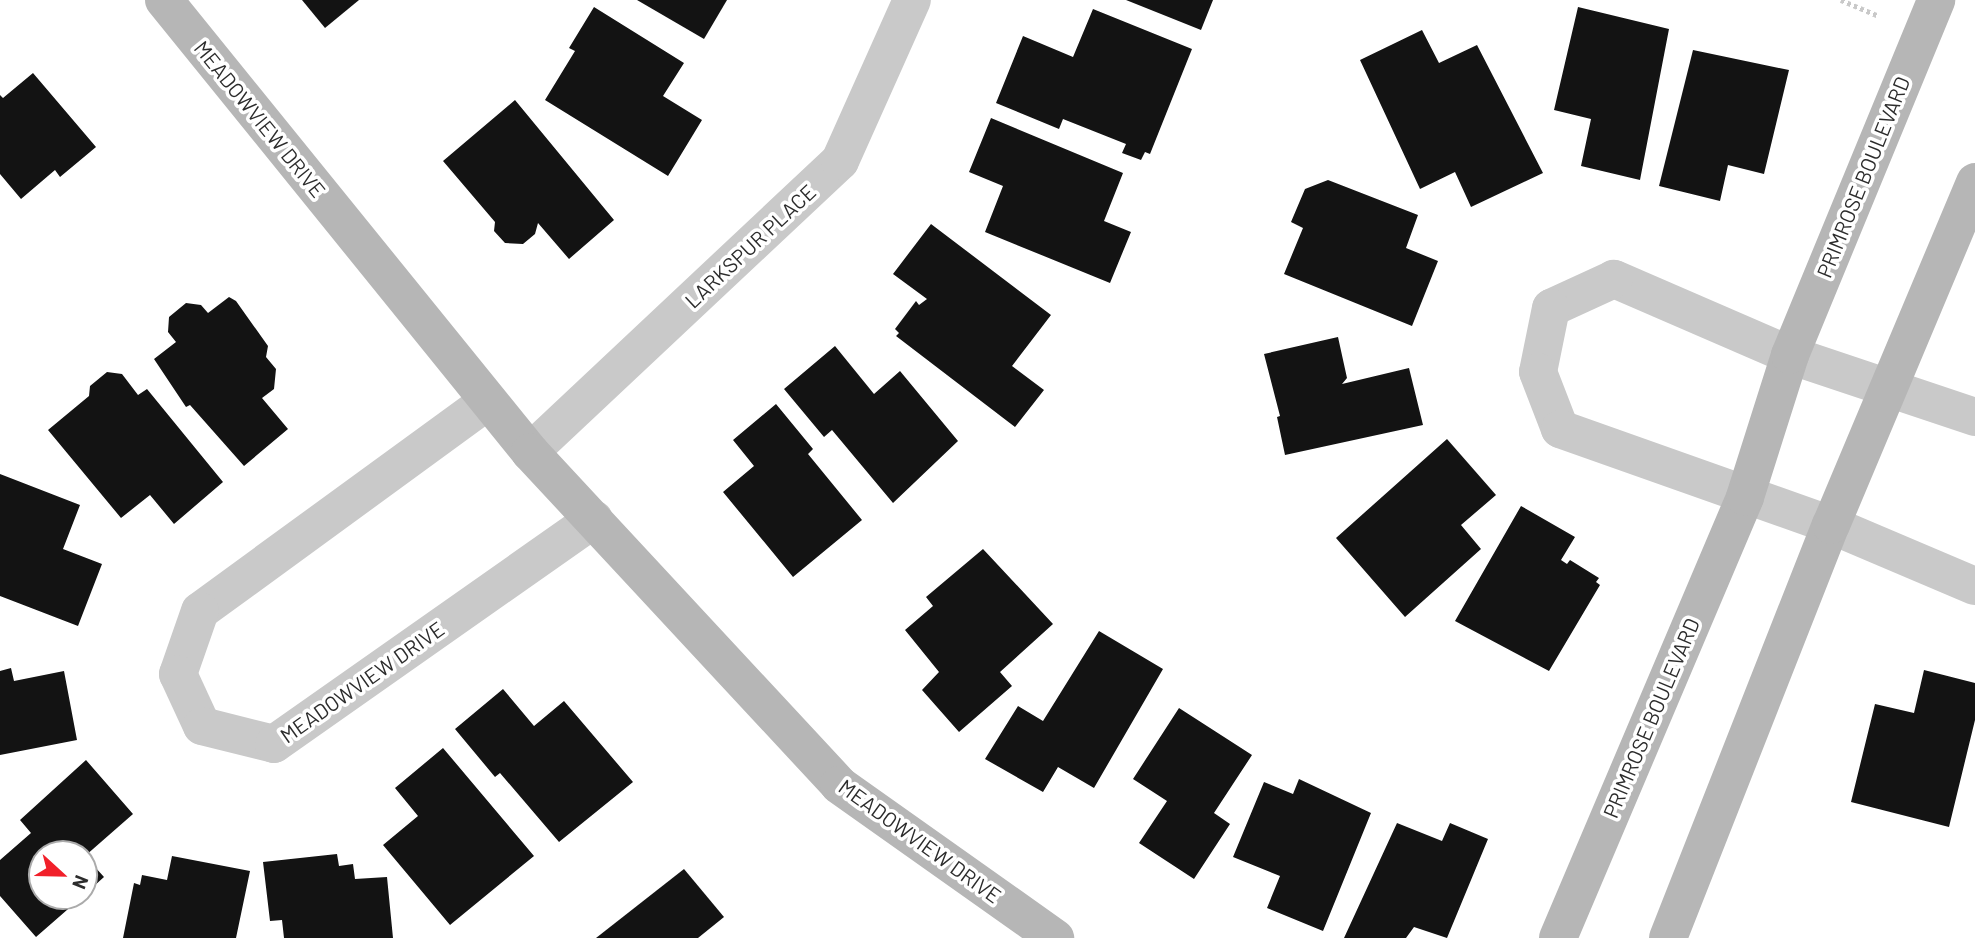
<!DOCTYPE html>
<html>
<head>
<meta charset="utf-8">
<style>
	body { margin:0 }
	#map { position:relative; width:1975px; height:938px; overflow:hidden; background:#fff; font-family:Barlow,sans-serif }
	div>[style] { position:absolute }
	.building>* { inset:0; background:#131313 }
	.path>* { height:4.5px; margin-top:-2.25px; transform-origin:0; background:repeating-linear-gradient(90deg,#c9c9c9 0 3.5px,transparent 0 7px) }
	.street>* { height:38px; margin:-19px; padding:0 19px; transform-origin:19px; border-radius:19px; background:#c9c9c9 }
	.secondary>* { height:38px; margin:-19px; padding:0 19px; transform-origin:19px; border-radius:19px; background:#b6b6b6 }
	span { translate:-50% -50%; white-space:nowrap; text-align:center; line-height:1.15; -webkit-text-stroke:7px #fff; paint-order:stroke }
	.street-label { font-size:21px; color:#2c2c2c }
	.north { position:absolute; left:28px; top:840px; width:70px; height:70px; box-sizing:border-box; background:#fff; border:2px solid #ababab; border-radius:50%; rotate:112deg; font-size:19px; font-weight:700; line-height:28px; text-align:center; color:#2c2c2c }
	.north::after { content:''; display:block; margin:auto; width:24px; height:32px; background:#f1202a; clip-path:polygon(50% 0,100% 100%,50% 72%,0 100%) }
</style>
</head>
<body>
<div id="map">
	<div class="building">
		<i style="clip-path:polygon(302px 0,359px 0,325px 28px)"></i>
		<i style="clip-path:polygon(637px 0,727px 0,704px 39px)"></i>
		<i style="clip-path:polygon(1126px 0,1213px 0,1201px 30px)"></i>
		<i style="clip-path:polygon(594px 7px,684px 63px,663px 96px,702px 120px,668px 176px,545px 100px,575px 51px,569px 48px)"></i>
		<i style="clip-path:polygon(1578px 7px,1669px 29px,1640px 180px,1581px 166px,1591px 119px,1554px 110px)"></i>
		<i style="clip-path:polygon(1093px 9px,1192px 49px,1150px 154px,1145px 152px,1141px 160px,1122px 153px,1126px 144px,1063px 119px,1059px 129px,996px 103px,1023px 36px,1073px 57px)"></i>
		<i style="clip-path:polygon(1422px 30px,1439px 63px,1477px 45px,1543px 173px,1471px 207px,1455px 172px,1420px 189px,1360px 60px)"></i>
		<i style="clip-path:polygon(1693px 50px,1789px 70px,1764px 174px,1728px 165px,1720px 201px,1659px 186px)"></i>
		<i style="clip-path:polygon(33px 73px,96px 147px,60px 177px,55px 170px,21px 199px,0 174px,0 95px,3px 98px)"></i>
		<i style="clip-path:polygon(515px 100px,614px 220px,569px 259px,538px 223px,535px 234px,523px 244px,505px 243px,494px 231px,495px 222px,443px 161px)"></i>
		<i style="clip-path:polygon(991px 118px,1123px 173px,1104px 221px,1131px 232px,1110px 283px,985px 232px,1003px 186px,969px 172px)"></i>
		<i style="clip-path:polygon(1328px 180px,1418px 215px,1406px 248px,1438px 261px,1412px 326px,1284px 274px,1303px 228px,1291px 222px,1305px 189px)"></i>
		<i style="clip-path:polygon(931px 224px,1051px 315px,1012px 366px,1044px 390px,1015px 427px,896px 336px,899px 333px,895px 329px,916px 301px,919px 305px,927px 299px,893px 274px)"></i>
		<i style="clip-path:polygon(229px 297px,236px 301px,268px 346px,266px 357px,276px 369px,274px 389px,262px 398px,288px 429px,244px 466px,190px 405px,186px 407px,154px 359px,176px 342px,168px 332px,169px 317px,186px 303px,201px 305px,208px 313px)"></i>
		<i style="clip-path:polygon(1338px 337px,1347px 378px,1342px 384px,1409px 368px,1423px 425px,1285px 455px,1277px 417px,1280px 416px,1264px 354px)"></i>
		<i style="clip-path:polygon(835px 346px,874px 394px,900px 371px,958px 441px,893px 503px,832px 430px,824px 437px,784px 389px)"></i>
		<i style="clip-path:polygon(107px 372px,122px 374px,138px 395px,147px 389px,223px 482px,174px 524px,150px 495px,121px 518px,48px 430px,89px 396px,90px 386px)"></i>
		<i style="clip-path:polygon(776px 404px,813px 449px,808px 454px,862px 520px,793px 577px,723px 492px,754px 466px,733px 440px)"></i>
		<i style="clip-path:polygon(1447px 439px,1496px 495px,1461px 525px,1481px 549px,1405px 617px,1336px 538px)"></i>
		<i style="clip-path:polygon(0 474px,80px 505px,63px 549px,102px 564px,78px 626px,0 596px)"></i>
		<i style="clip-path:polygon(1521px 506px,1575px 537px,1561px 560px,1567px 564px,1570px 560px,1599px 578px,1596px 582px,1600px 585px,1549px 671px,1455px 621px)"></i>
		<i style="clip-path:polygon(983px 549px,1053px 624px,1000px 672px,1012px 686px,959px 732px,922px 690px,939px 672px,905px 630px,933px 606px,926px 597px)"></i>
		<i style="clip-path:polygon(1099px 631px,1163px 669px,1094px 788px,1058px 767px,1043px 792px,985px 759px,1018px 706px,1043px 721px)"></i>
		<i style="clip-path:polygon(11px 668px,14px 681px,64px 671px,77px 740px,0 755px,0 671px)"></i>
		<i style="clip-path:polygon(1924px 670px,1975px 683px,1975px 720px,1949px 827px,1851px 802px,1875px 704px,1914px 713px)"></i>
		<i style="clip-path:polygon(503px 689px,534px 726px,564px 701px,633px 782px,559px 842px,500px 773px,495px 777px,455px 729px)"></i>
		<i style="clip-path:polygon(1179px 708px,1252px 755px,1214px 813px,1230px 824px,1194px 879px,1139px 843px,1167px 801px,1133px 779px)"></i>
		<i style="clip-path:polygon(443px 748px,534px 856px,450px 925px,383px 845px,418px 816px,395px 788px)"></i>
		<i style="clip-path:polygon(86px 760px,133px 814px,85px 856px,104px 877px,84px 895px,84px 854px,42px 854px,42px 896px,83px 896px,36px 937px,0 896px,0 860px,31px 833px,20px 820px)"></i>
		<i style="clip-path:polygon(1299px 779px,1371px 813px,1323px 931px,1267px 908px,1280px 876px,1233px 857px,1264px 782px,1293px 794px)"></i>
		<i style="clip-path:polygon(1397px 823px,1442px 841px,1450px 823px,1488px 839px,1447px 938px,1414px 927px,1406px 938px,1344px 938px)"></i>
		<i style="clip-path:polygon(337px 854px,339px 866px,353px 864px,355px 879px,387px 877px,393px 938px,284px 938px,282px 920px,270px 921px,263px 862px)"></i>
		<i style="clip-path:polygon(172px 856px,250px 871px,236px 938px,123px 938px,134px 883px,140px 885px,142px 875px,167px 880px)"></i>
		<i style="clip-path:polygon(684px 869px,724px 917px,698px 938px,596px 938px)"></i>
	</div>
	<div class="path">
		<i style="left:1841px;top:0;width:41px;rotate:22.8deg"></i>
	</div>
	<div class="street">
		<i style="left:488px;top:401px;width:356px;rotate:143.9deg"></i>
		<i style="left:200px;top:611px;width:67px;rotate:109.2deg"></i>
		<i style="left:178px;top:674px;width:57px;rotate:65.2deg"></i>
		<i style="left:202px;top:726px;width:74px;rotate:14deg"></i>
		<i style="left:274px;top:744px;width:391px;rotate:-35.1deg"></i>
		<i style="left:1975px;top:417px;width:195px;rotate:-161.5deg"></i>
		<i style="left:1790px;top:355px;width:192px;rotate:-156.6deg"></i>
		<i style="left:1614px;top:279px;width:69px;rotate:155.3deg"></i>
		<i style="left:1551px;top:308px;width:65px;rotate:101.5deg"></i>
		<i style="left:1538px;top:372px;width:61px;rotate:68.9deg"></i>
		<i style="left:1560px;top:429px;width:288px;rotate:19.5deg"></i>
		<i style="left:1831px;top:525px;width:156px;rotate:23deg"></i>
		<i style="left:530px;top:452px;width:425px;rotate:-43.2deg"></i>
		<i style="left:840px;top:161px;width:176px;rotate:-65.9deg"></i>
	</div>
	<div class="secondary">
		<i style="left:164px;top:0;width:582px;rotate:51deg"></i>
		<i style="left:530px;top:452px;width:454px;rotate:47.1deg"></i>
		<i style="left:839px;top:785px;width:265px;rotate:35.3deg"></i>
		<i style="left:1558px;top:938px;width:479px;rotate:-67deg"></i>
		<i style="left:1745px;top:497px;width:149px;rotate:-72.4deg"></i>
		<i style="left:1790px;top:355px;width:384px;rotate:-67.6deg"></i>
		<i style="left:1668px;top:938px;width:444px;rotate:-68.5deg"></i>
		<i style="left:1831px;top:525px;width:372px;rotate:-67.2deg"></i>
	</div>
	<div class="street-label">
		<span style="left:260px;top:119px;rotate:51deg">MEADOWVIEW DRIVE</span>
		<span style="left:1863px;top:177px;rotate:-68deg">PRIMROSE BOULEVARD</span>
		<span style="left:750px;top:246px;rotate:-43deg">LARKSPUR PLACE</span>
		<span style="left:362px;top:682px;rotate:-35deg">MEADOWVIEW DRIVE</span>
		<span style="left:1651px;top:718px;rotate:-67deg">PRIMROSE BOULEVARD</span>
		<span style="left:920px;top:841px;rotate:36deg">MEADOWVIEW DRIVE</span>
	</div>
	<div class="north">N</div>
</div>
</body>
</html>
